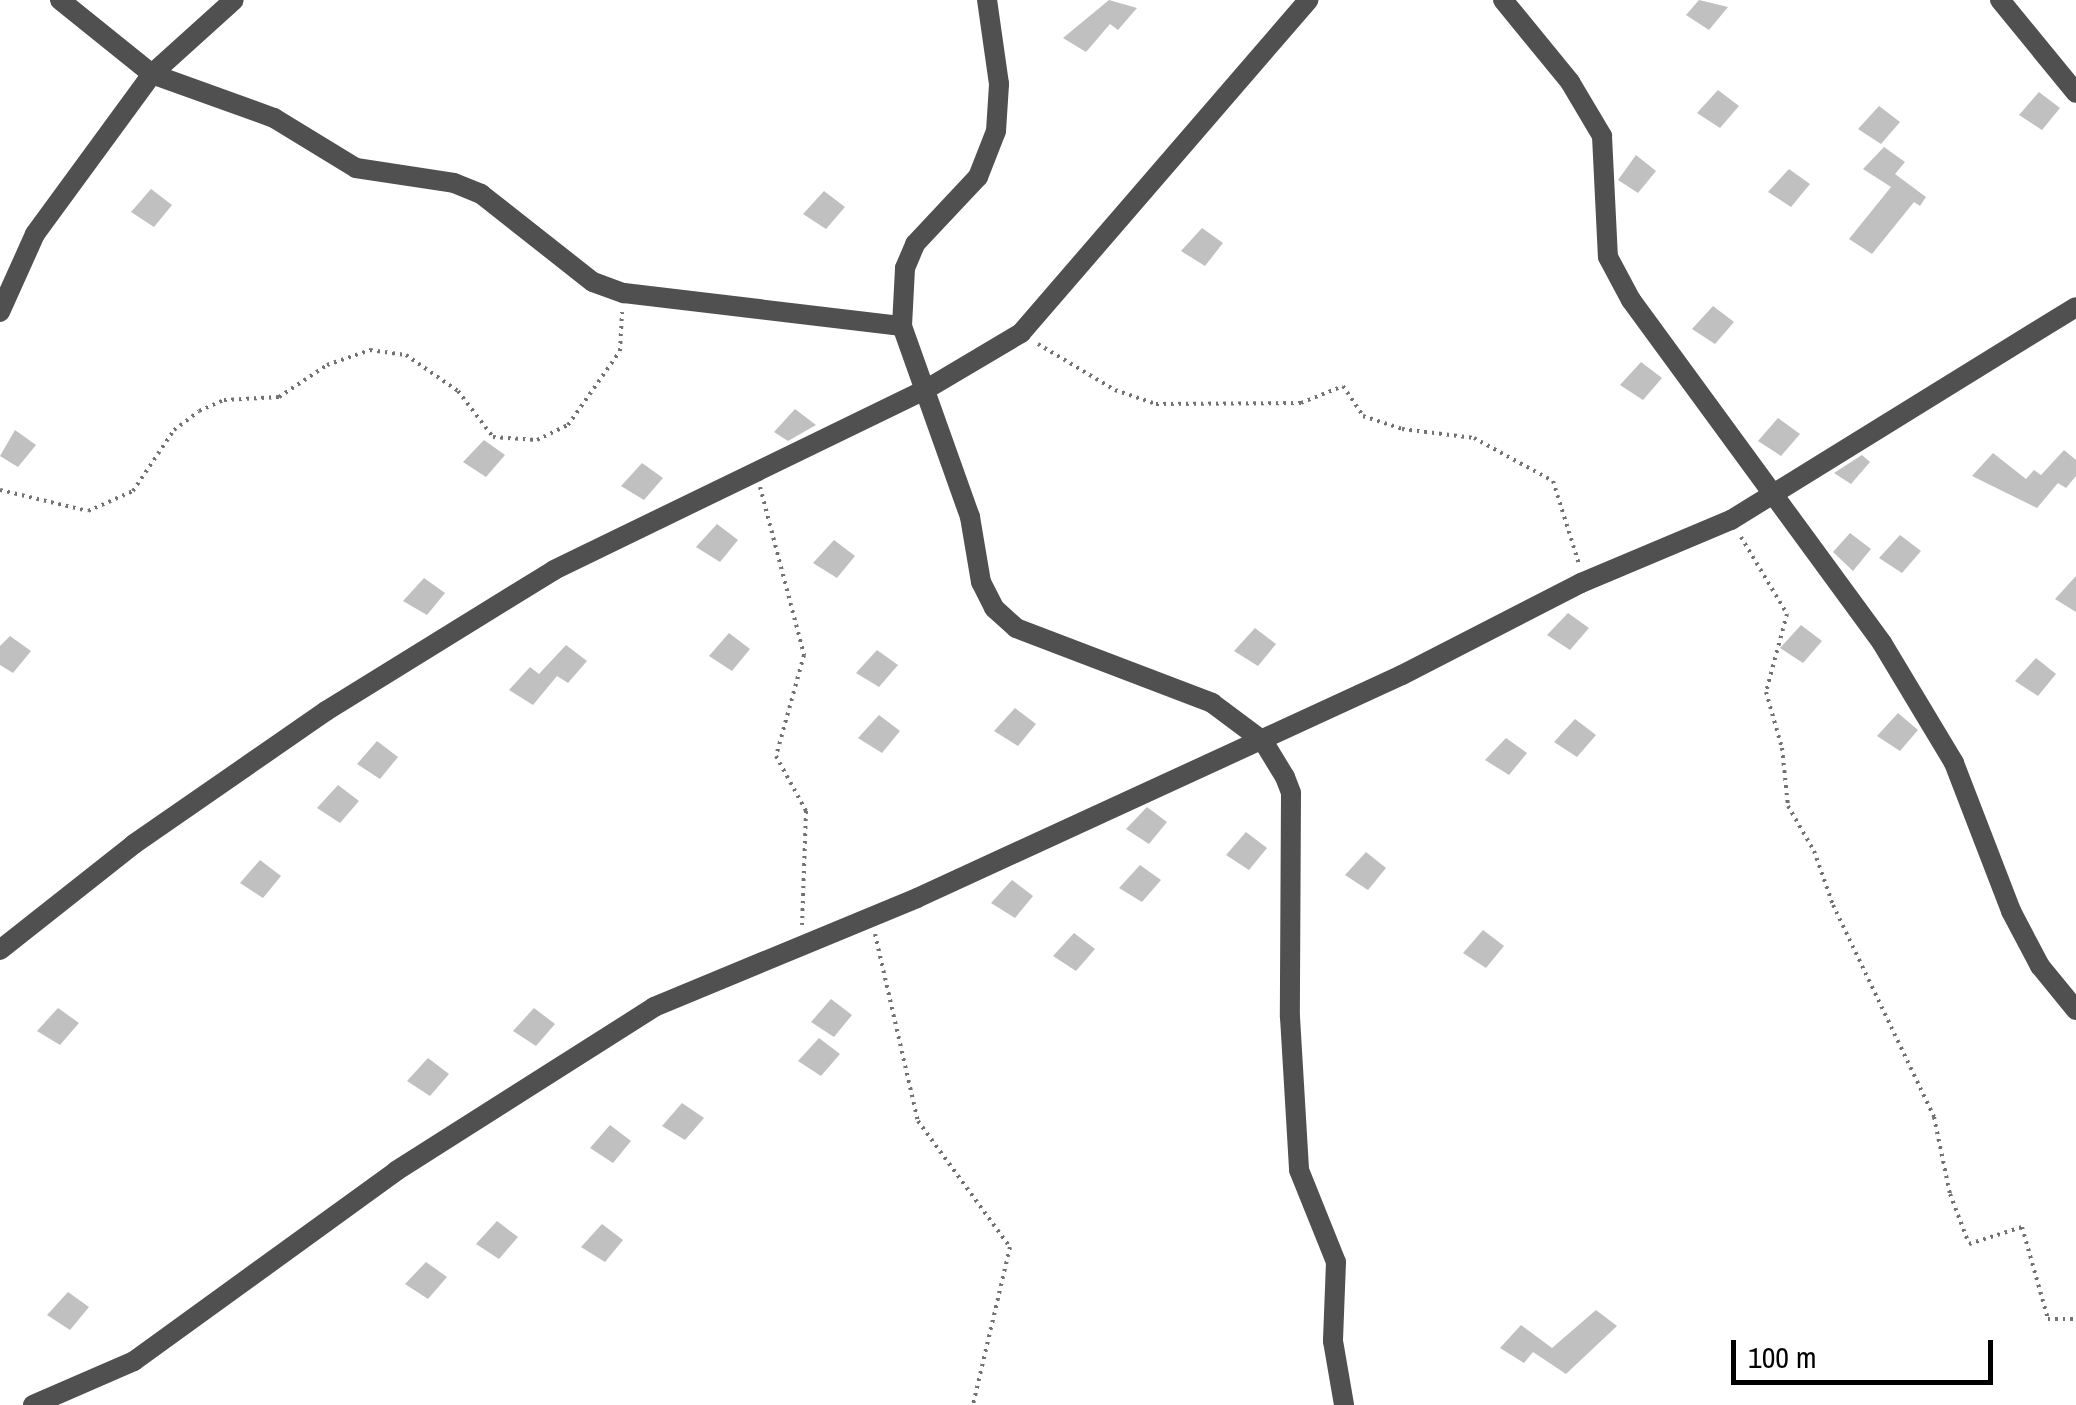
<!DOCTYPE html>
<html>
<head>
<meta charset="utf-8">
<style>
	body { margin:0 }
	#map { position:relative; width:2076px; height:1405px; overflow:hidden; background:#fff; font-family:"Archivo Narrow",sans-serif }
	div>[style] { position:absolute }
	.building>* { inset:0; background:#c0c0c0 }
	.path>* { height:4px; margin-top:-2px; transform-origin:0; background:repeating-linear-gradient(90deg,#727272 0 2.5px,transparent 0 7.5px) }
	.street>* { height:20px; margin:-10px; padding:0 10px; transform-origin:10px; border-radius:10px; background:#505050 }
	span { translate:-50% -50%; white-space:nowrap; text-align:center; line-height:1.15; -webkit-text-stroke:10px #fff; paint-order:stroke }
	.scale { position:absolute; left:1731px; top:1340px; width:262px; height:45px; box-sizing:border-box; border:5px solid #000; border-top:0; padding-left:12px; font-size:30px; line-height:35px; white-space:nowrap; color:#000; -webkit-text-stroke:8px #fff; paint-order:stroke }
</style>
</head>
<body>
<div id="map">
	<div class="building">
		<i style="clip-path:polygon(1109px 0,1137px 8px,1118px 30px,1110px 24px,1086px 52px,1063px 38px)"></i>
		<i style="clip-path:polygon(1699px 0,1728px 7px,1709px 30px,1686px 15px)"></i>
		<i style="clip-path:polygon(1718px 90px,1739px 106px,1720px 128px,1697px 113px)"></i>
		<i style="clip-path:polygon(2039px 92px,2060px 108px,2042px 130px,2019px 115px)"></i>
		<i style="clip-path:polygon(1879px 106px,1900px 122px,1881px 144px,1858px 129px)"></i>
		<i style="clip-path:polygon(1884px 147px,1905px 162px,1895px 174px,1926px 197px,1920px 206px,1914px 202px,1872px 254px,1849px 239px,1891px 187px,1863px 169px)"></i>
		<i style="clip-path:polygon(1636px 155px,1656px 171px,1638px 193px,1618px 180px)"></i>
		<i style="clip-path:polygon(1789px 169px,1810px 184px,1791px 207px,1768px 192px)"></i>
		<i style="clip-path:polygon(151px 189px,172px 205px,154px 227px,131px 212px)"></i>
		<i style="clip-path:polygon(824px 191px,845px 207px,826px 229px,803px 214px)"></i>
		<i style="clip-path:polygon(1202px 228px,1223px 243px,1205px 266px,1181px 251px)"></i>
		<i style="clip-path:polygon(1713px 306px,1734px 322px,1715px 344px,1692px 329px)"></i>
		<i style="clip-path:polygon(1641px 362px,1662px 378px,1643px 400px,1620px 385px)"></i>
		<i style="clip-path:polygon(795px 409px,816px 425px,788px 441px,774px 432px)"></i>
		<i style="clip-path:polygon(1778px 418px,1800px 434px,1781px 456px,1758px 441px)"></i>
		<i style="clip-path:polygon(15px 430px,36px 445px,18px 467px,0 456px)"></i>
		<i style="clip-path:polygon(484px 440px,505px 455px,486px 477px,463px 462px)"></i>
		<i style="clip-path:polygon(2064px 450px,2076px 460px,2076px 476px,2066px 488px,2058px 483px,2037px 508px,1972px 476px,1993px 453px,2026px 479px,2034px 470px,2041px 475px)"></i>
		<i style="clip-path:polygon(1862px 455px,1870px 462px,1851px 484px,1834px 473px)"></i>
		<i style="clip-path:polygon(642px 463px,663px 478px,644px 500px,621px 486px)"></i>
		<i style="clip-path:polygon(717px 524px,738px 540px,720px 562px,696px 547px)"></i>
		<i style="clip-path:polygon(1850px 533px,1871px 549px,1853px 571px,1833px 552px)"></i>
		<i style="clip-path:polygon(1900px 535px,1921px 551px,1902px 573px,1879px 558px)"></i>
		<i style="clip-path:polygon(834px 540px,855px 556px,837px 578px,813px 563px)"></i>
		<i style="clip-path:polygon(2076px 576px,2076px 612px,2055px 599px)"></i>
		<i style="clip-path:polygon(424px 578px,445px 593px,427px 615px,403px 601px)"></i>
		<i style="clip-path:polygon(1568px 613px,1589px 628px,1570px 650px,1547px 635px)"></i>
		<i style="clip-path:polygon(1801px 625px,1822px 641px,1803px 663px,1780px 648px)"></i>
		<i style="clip-path:polygon(1255px 628px,1276px 644px,1258px 666px,1234px 651px)"></i>
		<i style="clip-path:polygon(729px 633px,750px 649px,732px 671px,709px 656px)"></i>
		<i style="clip-path:polygon(10px 636px,31px 651px,13px 673px,0 665px,0 646px)"></i>
		<i style="clip-path:polygon(566px 645px,587px 661px,568px 683px,557px 676px,533px 705px,509px 690px,530px 667px,539px 674px)"></i>
		<i style="clip-path:polygon(877px 650px,898px 665px,879px 687px,856px 673px)"></i>
		<i style="clip-path:polygon(2036px 658px,2056px 674px,2038px 696px,2015px 681px)"></i>
		<i style="clip-path:polygon(1015px 708px,1036px 724px,1018px 746px,994px 731px)"></i>
		<i style="clip-path:polygon(1898px 713px,1918px 730px,1900px 751px,1877px 736px)"></i>
		<i style="clip-path:polygon(879px 715px,900px 731px,882px 753px,858px 738px)"></i>
		<i style="clip-path:polygon(1575px 719px,1596px 735px,1577px 757px,1554px 742px)"></i>
		<i style="clip-path:polygon(1506px 738px,1527px 753px,1509px 775px,1485px 760px)"></i>
		<i style="clip-path:polygon(377px 741px,398px 757px,380px 779px,357px 764px)"></i>
		<i style="clip-path:polygon(338px 785px,359px 801px,340px 823px,317px 808px)"></i>
		<i style="clip-path:polygon(1147px 807px,1167px 822px,1149px 844px,1126px 829px)"></i>
		<i style="clip-path:polygon(1246px 832px,1267px 848px,1249px 870px,1226px 855px)"></i>
		<i style="clip-path:polygon(1366px 852px,1386px 868px,1368px 890px,1345px 875px)"></i>
		<i style="clip-path:polygon(260px 860px,281px 876px,263px 898px,240px 883px)"></i>
		<i style="clip-path:polygon(1140px 865px,1161px 880px,1142px 902px,1119px 888px)"></i>
		<i style="clip-path:polygon(1012px 880px,1033px 896px,1015px 918px,991px 903px)"></i>
		<i style="clip-path:polygon(1483px 930px,1504px 946px,1486px 968px,1463px 953px)"></i>
		<i style="clip-path:polygon(1074px 933px,1095px 949px,1076px 971px,1053px 956px)"></i>
		<i style="clip-path:polygon(831px 999px,852px 1015px,834px 1037px,811px 1022px)"></i>
		<i style="clip-path:polygon(58px 1008px,79px 1023px,60px 1045px,37px 1031px)"></i>
		<i style="clip-path:polygon(534px 1008px,555px 1024px,536px 1046px,513px 1031px)"></i>
		<i style="clip-path:polygon(819px 1038px,840px 1054px,821px 1076px,798px 1061px)"></i>
		<i style="clip-path:polygon(428px 1058px,449px 1074px,430px 1096px,407px 1081px)"></i>
		<i style="clip-path:polygon(682px 1103px,704px 1118px,685px 1140px,662px 1126px)"></i>
		<i style="clip-path:polygon(610px 1125px,631px 1141px,613px 1163px,590px 1148px)"></i>
		<i style="clip-path:polygon(497px 1221px,518px 1237px,499px 1259px,476px 1244px)"></i>
		<i style="clip-path:polygon(602px 1224px,623px 1240px,605px 1262px,581px 1247px)"></i>
		<i style="clip-path:polygon(426px 1262px,447px 1277px,428px 1299px,405px 1284px)"></i>
		<i style="clip-path:polygon(68px 1292px,89px 1307px,70px 1330px,47px 1315px)"></i>
		<i style="clip-path:polygon(1596px 1310px,1617px 1326px,1566px 1374px,1533px 1352px,1524px 1363px,1500px 1348px,1521px 1325px,1552px 1348px)"></i>
	</div>
	<div class="path">
		<i style="left:1038px;top:344px;width:90px;rotate:30.9deg"></i>
		<i style="left:1115px;top:390px;width:43px;rotate:18.9deg"></i>
		<i style="left:1156px;top:404px;width:145px;rotate:-0.4deg"></i>
		<i style="left:1301px;top:403px;width:45px;rotate:-22deg"></i>
		<i style="left:1343px;top:386px;width:36px;rotate:56deg"></i>
		<i style="left:1363px;top:416px;width:41px;rotate:18.4deg"></i>
		<i style="left:1402px;top:429px;width:73px;rotate:7.1deg"></i>
		<i style="left:1474px;top:438px;width:90px;rotate:28.6deg"></i>
		<i style="left:1553px;top:481px;width:87px;rotate:72.6deg"></i>
		<i style="left:760px;top:487px;width:174px;rotate:75.3deg"></i>
		<i style="left:804px;top:655px;width:105px;rotate:105.5deg"></i>
		<i style="left:776px;top:756px;width:63px;rotate:61.4deg"></i>
		<i style="left:806px;top:811px;width:114px;rotate:92deg"></i>
		<i style="left:0;top:490px;width:90px;rotate:13.4deg"></i>
		<i style="left:88px;top:511px;width:49px;rotate:-24deg"></i>
		<i style="left:133px;top:491px;width:73px;rotate:-56.1deg"></i>
		<i style="left:174px;top:430px;width:31px;rotate:-37deg"></i>
		<i style="left:199px;top:411px;width:27px;rotate:-24deg"></i>
		<i style="left:224px;top:400px;width:55px;rotate:-3.1deg"></i>
		<i style="left:279px;top:397px;width:58px;rotate:-33.7deg"></i>
		<i style="left:327px;top:365px;width:46px;rotate:-19.2deg"></i>
		<i style="left:370px;top:350px;width:36px;rotate:8deg"></i>
		<i style="left:406px;top:355px;width:63px;rotate:34.7deg"></i>
		<i style="left:458px;top:391px;width:58px;rotate:52.7deg"></i>
		<i style="left:493px;top:437px;width:44px;rotate:3.9deg"></i>
		<i style="left:537px;top:440px;width:34px;rotate:-26deg"></i>
		<i style="left:568px;top:425px;width:90px;rotate:-54.9deg"></i>
		<i style="left:620px;top:351px;width:39px;rotate:-87deg"></i>
		<i style="left:1741px;top:537px;width:90px;rotate:59.1deg"></i>
		<i style="left:1787px;top:614px;width:81px;rotate:105.1deg"></i>
		<i style="left:1766px;top:692px;width:58px;rotate:74.1deg"></i>
		<i style="left:1782px;top:748px;width:58px;rotate:84.1deg"></i>
		<i style="left:1788px;top:806px;width:52px;rotate:60deg"></i>
		<i style="left:1814px;top:851px;width:57px;rotate:70.6deg"></i>
		<i style="left:1833px;top:905px;width:235px;rotate:64.5deg"></i>
		<i style="left:1934px;top:1117px;width:79px;rotate:78.3deg"></i>
		<i style="left:1950px;top:1194px;width:53px;rotate:69.2deg"></i>
		<i style="left:1969px;top:1244px;width:56px;rotate:-17.8deg"></i>
		<i style="left:2022px;top:1227px;width:96px;rotate:74.2deg"></i>
		<i style="left:2048px;top:1319px;width:28px"></i>
		<i style="left:875px;top:934px;width:192px;rotate:77.1deg"></i>
		<i style="left:918px;top:1121px;width:156px;rotate:53.9deg"></i>
		<i style="left:1010px;top:1247px;width:162px;rotate:103.2deg"></i>
	</div>
	<div class="street">
		<i style="left:60px;top:0;width:118px;rotate:38.8deg"></i>
		<i style="left:152px;top:74px;width:130px;rotate:19.8deg"></i>
		<i style="left:274px;top:118px;width:96px;rotate:31.4deg"></i>
		<i style="left:356px;top:168px;width:99px;rotate:8.7deg"></i>
		<i style="left:454px;top:183px;width:29px;rotate:22deg"></i>
		<i style="left:481px;top:194px;width:142px;rotate:38.2deg"></i>
		<i style="left:593px;top:282px;width:33px;rotate:20deg"></i>
		<i style="left:624px;top:293px;width:280px;rotate:6.8deg"></i>
		<i style="left:902px;top:326px;width:58px;rotate:-87deg"></i>
		<i style="left:905px;top:268px;width:26px;rotate:-67deg"></i>
		<i style="left:915px;top:244px;width:92px;rotate:-46.8deg"></i>
		<i style="left:978px;top:177px;width:49px;rotate:-68.6deg"></i>
		<i style="left:996px;top:131px;width:47px;rotate:-86.3deg"></i>
		<i style="left:999px;top:84px;width:85px;rotate:-98.1deg"></i>
		<i style="left:1503px;top:0;width:106px;rotate:50.7deg"></i>
		<i style="left:1570px;top:82px;width:63px;rotate:59.3deg"></i>
		<i style="left:1602px;top:136px;width:121px;rotate:87.2deg"></i>
		<i style="left:1608px;top:257px;width:49px;rotate:61.9deg"></i>
		<i style="left:1631px;top:300px;width:425px;rotate:53.8deg"></i>
		<i style="left:1882px;top:643px;width:140px;rotate:59deg"></i>
		<i style="left:1954px;top:763px;width:159px;rotate:68.9deg"></i>
		<i style="left:2011px;top:911px;width:62px;rotate:62.2deg"></i>
		<i style="left:2040px;top:966px;width:57px;rotate:50.7deg"></i>
		<i style="left:2000px;top:0;width:120px;rotate:50.7deg"></i>
		<i style="left:0;top:312px;width:85px;rotate:-65.8deg"></i>
		<i style="left:35px;top:234px;width:198px;rotate:-53.8deg"></i>
		<i style="left:152px;top:74px;width:110px;rotate:-42.1deg"></i>
		<i style="left:902px;top:326px;width:203px;rotate:70.4deg"></i>
		<i style="left:970px;top:517px;width:66px;rotate:80.4deg"></i>
		<i style="left:981px;top:582px;width:29px;rotate:63deg"></i>
		<i style="left:994px;top:608px;width:30px;rotate:42deg"></i>
		<i style="left:1016px;top:628px;width:210px;rotate:20.9deg"></i>
		<i style="left:1212px;top:703px;width:64px;rotate:36.7deg"></i>
		<i style="left:1263px;top:741px;width:42px;rotate:58.6deg"></i>
		<i style="left:1285px;top:777px;width:17px;rotate:69deg"></i>
		<i style="left:1291px;top:793px;width:224px;rotate:90.3deg"></i>
		<i style="left:1290px;top:1017px;width:153px;rotate:86.6deg"></i>
		<i style="left:1299px;top:1170px;width:99px;rotate:68.1deg"></i>
		<i style="left:1336px;top:1262px;width:79px;rotate:92.2deg"></i>
		<i style="left:1333px;top:1341px;width:65px;rotate:80.2deg"></i>
		<i style="left:0;top:950px;width:171px;rotate:-38.3deg"></i>
		<i style="left:134px;top:844px;width:234px;rotate:-34.7deg"></i>
		<i style="left:326px;top:711px;width:268px;rotate:-31.7deg"></i>
		<i style="left:554px;top:570px;width:412px;rotate:-25.9deg"></i>
		<i style="left:925px;top:390px;width:112px;rotate:-30.7deg"></i>
		<i style="left:1021px;top:333px;width:440px;rotate:-49.2deg"></i>
		<i style="left:33px;top:1405px;width:110px;rotate:-23.5deg"></i>
		<i style="left:134px;top:1361px;width:324px;rotate:-35.9deg"></i>
		<i style="left:396px;top:1171px;width:306px;rotate:-32.4deg"></i>
		<i style="left:654px;top:1007px;width:285px;rotate:-22.5deg"></i>
		<i style="left:917px;top:898px;width:534px;rotate:-24.69deg"></i>
		<i style="left:1402px;top:675px;width:201px;rotate:-27.2deg"></i>
		<i style="left:1581px;top:583px;width:163px;rotate:-22.8deg"></i>
		<i style="left:1731px;top:520px;width:405px;rotate:-31.7deg"></i>
	</div>
	<div class="scale">100 m</div>
</div>
</body>
</html>
